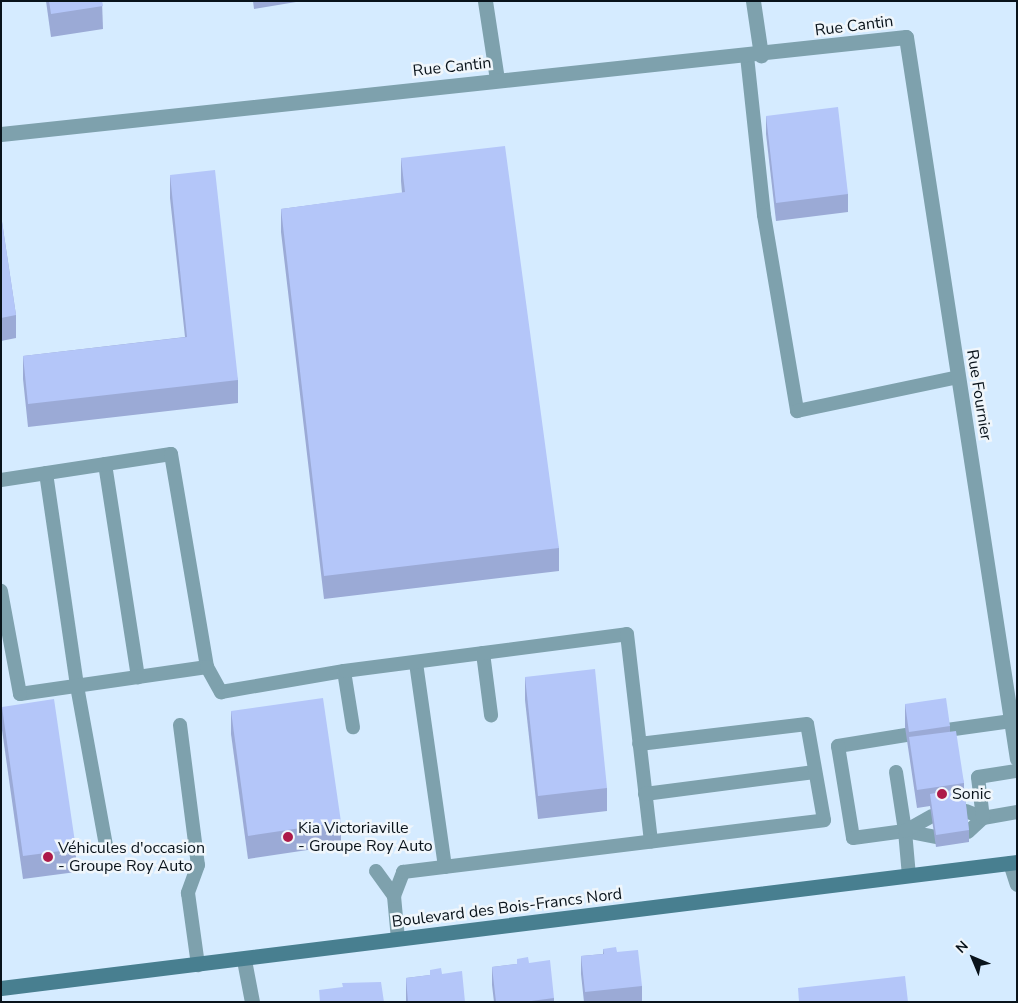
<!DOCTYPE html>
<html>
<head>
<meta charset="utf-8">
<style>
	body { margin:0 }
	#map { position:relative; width:1018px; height:1003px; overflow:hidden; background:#d5ebff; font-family:"Nunito Sans",sans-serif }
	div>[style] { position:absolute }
	.lane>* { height:14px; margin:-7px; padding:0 7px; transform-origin:7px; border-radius:7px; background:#7ea1ad }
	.street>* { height:15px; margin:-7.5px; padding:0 7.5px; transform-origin:7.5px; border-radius:7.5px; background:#7ea1ad }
	.secondary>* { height:15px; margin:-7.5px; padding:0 7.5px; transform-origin:7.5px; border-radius:7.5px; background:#487f90 }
	.wall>* { inset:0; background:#9baad6 }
	.building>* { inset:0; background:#b4c6f9 }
	.dots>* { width:14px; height:14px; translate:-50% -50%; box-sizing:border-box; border:2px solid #f0f6fb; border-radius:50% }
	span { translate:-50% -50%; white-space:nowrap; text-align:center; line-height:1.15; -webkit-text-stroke:5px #f0f6fb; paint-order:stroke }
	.street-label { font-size:16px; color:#09131b }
	.poi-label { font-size:16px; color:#09131b }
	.left { translate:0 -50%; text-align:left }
	.frame { position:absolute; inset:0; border:2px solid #09131b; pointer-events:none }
	.north { position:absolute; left:948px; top:933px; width:50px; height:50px; -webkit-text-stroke:4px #f0f6fb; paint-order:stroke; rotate:315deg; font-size:14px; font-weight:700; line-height:20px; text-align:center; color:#09131b }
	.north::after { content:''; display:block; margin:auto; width:18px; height:22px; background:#09131b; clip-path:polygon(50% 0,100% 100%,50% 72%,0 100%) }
</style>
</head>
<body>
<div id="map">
	<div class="lane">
		<i style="left:747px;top:56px;width:160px;rotate:83.9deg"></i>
		<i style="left:764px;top:215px;width:199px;rotate:80.4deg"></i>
		<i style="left:797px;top:411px;width:165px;rotate:-11.9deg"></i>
		<i style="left:105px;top:464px;width:216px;rotate:81.2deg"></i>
		<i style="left:46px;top:473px;width:215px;rotate:81.7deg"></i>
		<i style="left:77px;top:686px;width:163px;rotate:79.7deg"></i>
		<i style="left:1px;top:480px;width:172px;rotate:-8.7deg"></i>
		<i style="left:171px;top:454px;width:216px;rotate:80.4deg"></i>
		<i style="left:207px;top:667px;width:189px;rotate:171.8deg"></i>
		<i style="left:20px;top:694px;width:105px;rotate:-100.5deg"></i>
		<i style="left:483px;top:653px;width:63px;rotate:82.6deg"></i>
		<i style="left:416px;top:663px;width:206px;rotate:81.9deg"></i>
		<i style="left:207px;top:667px;width:29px;rotate:61deg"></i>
		<i style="left:221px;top:692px;width:125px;rotate:-9.7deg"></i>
		<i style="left:344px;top:671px;width:57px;rotate:80.9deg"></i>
		<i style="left:344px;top:671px;width:285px;rotate:-7.4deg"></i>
		<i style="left:627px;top:634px;width:209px;rotate:83.4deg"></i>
		<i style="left:180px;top:725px;width:141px;rotate:82.7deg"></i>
		<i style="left:198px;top:865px;width:30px;rotate:110deg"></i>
		<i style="left:188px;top:893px;width:73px;rotate:82.1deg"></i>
		<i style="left:947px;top:730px;width:65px;rotate:-8deg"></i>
		<i style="left:906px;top:735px;width:69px;rotate:170.8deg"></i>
		<i style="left:838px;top:746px;width:93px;rotate:80.7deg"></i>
		<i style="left:853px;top:838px;width:52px;rotate:-7.7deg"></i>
		<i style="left:905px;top:831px;width:31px;rotate:11deg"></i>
		<i style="left:896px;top:772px;width:60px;rotate:81.3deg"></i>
		<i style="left:645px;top:794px;width:171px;rotate:-7.4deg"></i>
		<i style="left:966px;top:811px;width:18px;rotate:22deg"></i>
		<i style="left:983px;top:818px;width:35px;rotate:-10deg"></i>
		<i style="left:968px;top:832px;width:21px;rotate:-43deg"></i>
		<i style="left:983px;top:818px;width:41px;rotate:-97deg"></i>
		<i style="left:978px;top:777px;width:39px;rotate:-9deg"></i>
		<i style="left:376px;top:871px;width:31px;rotate:54deg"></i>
		<i style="left:394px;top:896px;width:43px;rotate:84.7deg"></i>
		<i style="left:909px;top:876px;width:45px;rotate:-95.1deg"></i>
		<i style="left:905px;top:831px;width:31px;rotate:-29deg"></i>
		<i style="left:394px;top:896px;width:26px;rotate:-69deg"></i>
		<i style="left:403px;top:872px;width:424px;rotate:-7deg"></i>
		<i style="left:824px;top:820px;width:97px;rotate:-100deg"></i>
		<i style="left:807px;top:724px;width:169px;rotate:173.2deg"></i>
	</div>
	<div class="street">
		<i style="left:485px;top:1px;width:79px;rotate:81.3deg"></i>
		<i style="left:753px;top:1px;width:55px;rotate:81.6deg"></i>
		<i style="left:1px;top:134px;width:910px;rotate:-6.12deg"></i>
		<i style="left:906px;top:37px;width:730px;rotate:81.26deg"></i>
		<i style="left:1010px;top:863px;width:22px;rotate:72deg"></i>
		<i style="left:244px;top:960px;width:43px;rotate:79.2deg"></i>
	</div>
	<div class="secondary">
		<i style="left:1px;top:988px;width:1024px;rotate:-7.07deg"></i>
	</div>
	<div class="wall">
		<i style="clip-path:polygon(46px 1px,102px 1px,103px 29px,51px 37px)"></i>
		<i style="clip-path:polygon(253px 1px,302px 1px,254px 9px)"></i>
		<i style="clip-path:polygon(766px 116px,848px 194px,848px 212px,776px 221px,766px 134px)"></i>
		<i style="clip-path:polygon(401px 158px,559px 548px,559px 571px,324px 599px,281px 232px,281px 209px,402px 193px,401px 181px)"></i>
		<i style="clip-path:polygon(170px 175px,238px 380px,238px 403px,28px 427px,23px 379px,23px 356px,185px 337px,170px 198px)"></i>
		<i style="clip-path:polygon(1px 215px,16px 315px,16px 338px,1px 341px)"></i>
		<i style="clip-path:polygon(525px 677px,607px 788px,607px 811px,538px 819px,525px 700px)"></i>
		<i style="clip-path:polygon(905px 704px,950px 726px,950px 732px,964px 783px,964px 788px,969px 830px,969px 842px,936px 847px,930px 806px,917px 808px,905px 727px)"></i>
		<i style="clip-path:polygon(2px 707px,76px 849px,76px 872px,23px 879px,2px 730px)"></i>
		<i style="clip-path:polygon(231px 711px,341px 822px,341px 845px,248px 859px,231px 734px)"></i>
		<i style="clip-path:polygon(603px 949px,617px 952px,642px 986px,642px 1002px,584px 1002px,581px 974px,581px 956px,603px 954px)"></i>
		<i style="clip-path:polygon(517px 959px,554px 998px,554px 1002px,494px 1002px,492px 985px,492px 967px,517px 964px)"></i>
		<i style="clip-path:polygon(430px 970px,442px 974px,465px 1002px,406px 1002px,406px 978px,430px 975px)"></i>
	</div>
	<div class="building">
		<i style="clip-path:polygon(49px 1px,102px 1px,103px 6px,51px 14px)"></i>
		<i style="clip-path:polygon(838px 107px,848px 194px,776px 203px,766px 116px)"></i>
		<i style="clip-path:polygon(505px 146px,559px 548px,324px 576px,281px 209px,405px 192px,401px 158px)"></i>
		<i style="clip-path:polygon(215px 170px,238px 380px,28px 404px,23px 356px,187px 337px,170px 175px)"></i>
		<i style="clip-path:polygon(1px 215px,16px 315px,1px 318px)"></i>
		<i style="clip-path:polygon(595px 669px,607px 788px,538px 796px,525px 677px)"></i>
		<i style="clip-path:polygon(323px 698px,341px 822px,248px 836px,231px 711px)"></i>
		<i style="clip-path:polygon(946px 698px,950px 726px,909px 732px,905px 704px)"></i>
		<i style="clip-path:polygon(54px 699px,76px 849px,23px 856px,2px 707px)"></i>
		<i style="clip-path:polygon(956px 731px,964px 783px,917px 790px,909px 737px)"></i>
		<i style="clip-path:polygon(964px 788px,969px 830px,936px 835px,930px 794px)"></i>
		<i style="clip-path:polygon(616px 947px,617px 952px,638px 950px,642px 986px,585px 992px,581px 956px,604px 954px,603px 949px)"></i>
		<i style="clip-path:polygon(528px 957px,529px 963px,550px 960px,554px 998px,524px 1002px,496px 1002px,492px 967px,517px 964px,517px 959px)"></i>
		<i style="clip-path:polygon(441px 968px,442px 974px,462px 971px,465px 1002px,408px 1002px,406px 978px,430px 975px,430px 970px)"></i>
		<i style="clip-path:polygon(905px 976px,908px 1002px,799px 1002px,798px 988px)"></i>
		<i style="clip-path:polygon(381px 982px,384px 1002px,320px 1002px,319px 990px,343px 987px,342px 983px)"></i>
	</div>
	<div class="dots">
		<i style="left:942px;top:794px;background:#ad1a49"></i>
		<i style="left:288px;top:837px;background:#ad1a49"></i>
		<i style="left:48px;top:857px;background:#ad1a49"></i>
	</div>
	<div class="street-label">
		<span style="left:854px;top:26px;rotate:-7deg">Rue Cantin</span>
		<span style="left:452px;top:67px;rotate:-6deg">Rue Cantin</span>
		<span style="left:979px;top:395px;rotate:81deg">Rue Fournier</span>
		<span style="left:507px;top:908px;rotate:-7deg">Boulevard des Bois-Francs Nord</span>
	</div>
	<div class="poi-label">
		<span class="left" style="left:952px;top:794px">Sonic</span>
		<span class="left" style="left:298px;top:837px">Kia Victoriaville<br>- Groupe Roy Auto</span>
		<span class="left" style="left:58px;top:857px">Véhicules d'occasion<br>- Groupe Roy Auto</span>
	</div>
	<div class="frame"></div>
	<div class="north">N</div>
</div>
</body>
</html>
